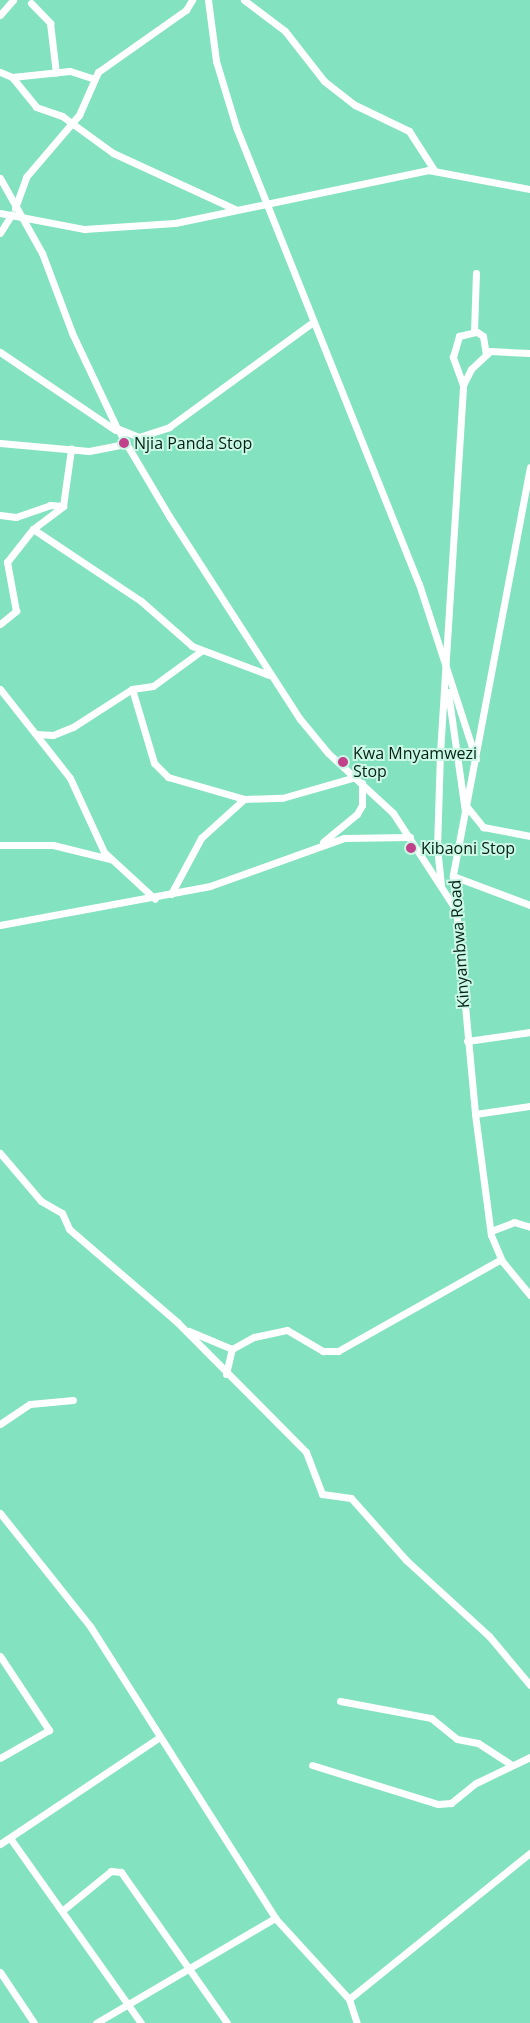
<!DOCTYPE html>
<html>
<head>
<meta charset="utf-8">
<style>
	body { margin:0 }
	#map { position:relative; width:530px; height:2023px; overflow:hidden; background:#83e2bf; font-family:"Open Sans",sans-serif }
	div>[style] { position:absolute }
	.minor>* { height:7px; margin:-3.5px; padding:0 3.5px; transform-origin:3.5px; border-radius:3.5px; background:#fff }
	.dots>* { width:14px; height:14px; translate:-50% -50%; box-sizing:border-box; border:2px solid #ccf8e6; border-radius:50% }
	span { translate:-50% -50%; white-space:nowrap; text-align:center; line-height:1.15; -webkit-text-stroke:4px #ccf8e6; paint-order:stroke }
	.poi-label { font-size:16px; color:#022017 }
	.left { translate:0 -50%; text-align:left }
	.street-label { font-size:16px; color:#022017 }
</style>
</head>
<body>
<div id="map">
	<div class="minor">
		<i style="left:208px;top:0;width:62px;rotate:82.5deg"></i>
		<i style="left:216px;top:61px;width:69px;rotate:73.1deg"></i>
		<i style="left:236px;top:127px;width:492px;rotate:68.2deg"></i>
		<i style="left:419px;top:584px;width:184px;rotate:72deg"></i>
		<i style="left:244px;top:0;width:51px;rotate:37.1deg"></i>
		<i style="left:285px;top:31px;width:63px;rotate:52deg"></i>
		<i style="left:324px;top:81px;width:39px;rotate:38deg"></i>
		<i style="left:355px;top:105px;width:60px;rotate:25.7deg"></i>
		<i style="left:409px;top:131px;width:46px;rotate:57.3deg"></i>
		<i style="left:31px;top:3px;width:28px;rotate:46deg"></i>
		<i style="left:50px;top:23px;width:50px;rotate:83.2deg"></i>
		<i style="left:0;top:15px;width:20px;rotate:-49deg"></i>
		<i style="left:0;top:72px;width:13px;rotate:23deg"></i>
		<i style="left:12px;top:77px;width:38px;rotate:51deg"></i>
		<i style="left:36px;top:107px;width:28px;rotate:19deg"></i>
		<i style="left:62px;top:116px;width:63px;rotate:36deg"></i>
		<i style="left:113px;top:153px;width:134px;rotate:24.7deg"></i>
		<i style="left:12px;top:77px;width:58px;rotate:-5.9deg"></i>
		<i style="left:70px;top:71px;width:26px;rotate:18deg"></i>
		<i style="left:0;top:178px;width:86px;rotate:60.8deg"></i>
		<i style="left:42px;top:253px;width:85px;rotate:69.4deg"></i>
		<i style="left:72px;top:333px;width:105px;rotate:64.7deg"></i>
		<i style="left:117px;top:428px;width:102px;rotate:59.4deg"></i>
		<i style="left:169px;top:516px;width:242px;rotate:57.2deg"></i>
		<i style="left:300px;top:719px;width:44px;rotate:50.5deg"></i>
		<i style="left:328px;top:753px;width:88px;rotate:42.7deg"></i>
		<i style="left:393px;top:813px;width:112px;rotate:57deg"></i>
		<i style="left:15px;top:208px;width:33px;rotate:-70deg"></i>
		<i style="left:26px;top:177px;width:82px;rotate:-49.5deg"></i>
		<i style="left:79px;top:115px;width:47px;rotate:-66.2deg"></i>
		<i style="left:98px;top:72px;width:108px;rotate:-35.2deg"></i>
		<i style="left:186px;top:10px;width:12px;rotate:-59deg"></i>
		<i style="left:0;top:213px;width:86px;rotate:10.8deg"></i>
		<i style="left:84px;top:229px;width:91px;rotate:-3.8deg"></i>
		<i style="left:175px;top:223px;width:258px;rotate:-11.8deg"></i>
		<i style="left:428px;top:170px;width:104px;rotate:10.6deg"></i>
		<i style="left:0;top:233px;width:22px;rotate:-58deg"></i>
		<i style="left:474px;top:332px;width:59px;rotate:-88.1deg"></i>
		<i style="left:0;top:352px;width:139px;rotate:34.1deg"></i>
		<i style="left:463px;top:385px;width:30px;rotate:-110deg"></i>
		<i style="left:453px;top:357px;width:22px;rotate:-74deg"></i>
		<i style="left:459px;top:336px;width:18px;rotate:-13deg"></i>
		<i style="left:477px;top:332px;width:7px;rotate:34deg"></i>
		<i style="left:483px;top:336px;width:19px;rotate:81deg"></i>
		<i style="left:119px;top:429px;width:22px;rotate:22deg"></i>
		<i style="left:139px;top:437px;width:32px;rotate:-18deg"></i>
		<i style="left:169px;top:427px;width:178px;rotate:-36.1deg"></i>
		<i style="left:0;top:443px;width:89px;rotate:5.1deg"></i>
		<i style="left:89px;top:451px;width:38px;rotate:-11deg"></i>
		<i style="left:530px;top:467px;width:416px;rotate:100.7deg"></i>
		<i style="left:453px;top:876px;width:239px;rotate:84.7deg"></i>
		<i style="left:475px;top:1114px;width:122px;rotate:82.5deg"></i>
		<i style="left:491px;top:1235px;width:28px;rotate:67deg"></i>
		<i style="left:502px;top:1261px;width:44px;rotate:50.5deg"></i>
		<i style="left:0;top:515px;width:16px;rotate:7deg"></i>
		<i style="left:16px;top:517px;width:36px;rotate:-19deg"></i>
		<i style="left:50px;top:505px;width:13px;rotate:4deg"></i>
		<i style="left:63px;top:506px;width:58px;rotate:-82deg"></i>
		<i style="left:33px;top:529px;width:130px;rotate:33.7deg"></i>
		<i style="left:141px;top:601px;width:68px;rotate:41.4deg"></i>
		<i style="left:192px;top:646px;width:82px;rotate:20.6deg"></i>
		<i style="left:0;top:624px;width:21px;rotate:-39deg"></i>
		<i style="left:16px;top:611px;width:50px;rotate:-100.4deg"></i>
		<i style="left:7px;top:562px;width:42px;rotate:-51.8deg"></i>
		<i style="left:33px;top:529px;width:38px;rotate:-37deg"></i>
		<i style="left:0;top:689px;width:113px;rotate:51.8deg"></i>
		<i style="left:70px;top:778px;width:81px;rotate:65.3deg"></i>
		<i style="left:104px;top:852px;width:69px;rotate:42.7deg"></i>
		<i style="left:132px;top:689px;width:77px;rotate:73.4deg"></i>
		<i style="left:154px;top:763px;width:20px;rotate:45deg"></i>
		<i style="left:168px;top:777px;width:79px;rotate:16.1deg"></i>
		<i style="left:244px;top:799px;width:38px;rotate:-2deg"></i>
		<i style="left:282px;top:798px;width:76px;rotate:-16deg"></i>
		<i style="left:448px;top:692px;width:121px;rotate:81.9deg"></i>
		<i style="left:36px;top:734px;width:17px;rotate:3deg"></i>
		<i style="left:53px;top:735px;width:22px;rotate:-22deg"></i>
		<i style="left:73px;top:727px;width:70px;rotate:-32.8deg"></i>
		<i style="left:132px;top:689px;width:21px;rotate:-8deg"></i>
		<i style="left:153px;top:686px;width:59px;rotate:-36.1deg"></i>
		<i style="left:467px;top:807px;width:26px;rotate:51deg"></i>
		<i style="left:483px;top:827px;width:48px;rotate:10.8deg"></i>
		<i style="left:323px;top:842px;width:44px;rotate:-39.5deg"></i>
		<i style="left:357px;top:814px;width:10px;rotate:-61deg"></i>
		<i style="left:362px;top:805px;width:22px;rotate:-90deg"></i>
		<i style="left:0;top:845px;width:53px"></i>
		<i style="left:53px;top:845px;width:59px;rotate:13.8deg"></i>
		<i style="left:453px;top:876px;width:82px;rotate:20.6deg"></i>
		<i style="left:441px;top:885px;width:37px;rotate:-96deg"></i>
		<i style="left:437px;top:848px;width:95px;rotate:-88.2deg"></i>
		<i style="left:440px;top:753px;width:369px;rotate:-86.4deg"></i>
		<i style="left:463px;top:385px;width:18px;rotate:-63deg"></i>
		<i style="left:471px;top:369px;width:26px;rotate:-43deg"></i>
		<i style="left:490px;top:351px;width:40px;rotate:2.9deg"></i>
		<i style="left:171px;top:894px;width:64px;rotate:-61.8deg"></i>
		<i style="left:201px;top:838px;width:58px;rotate:-42.2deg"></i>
		<i style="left:0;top:925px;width:214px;rotate:-10.5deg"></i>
		<i style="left:210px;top:886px;width:142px;rotate:-19.7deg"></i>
		<i style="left:344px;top:838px;width:66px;rotate:-0.9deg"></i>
		<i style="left:467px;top:1041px;width:64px;rotate:-8.1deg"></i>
		<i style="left:475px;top:1114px;width:56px;rotate:-8.3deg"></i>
		<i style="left:0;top:1153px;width:63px;rotate:49.5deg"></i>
		<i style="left:41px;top:1201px;width:24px;rotate:30deg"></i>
		<i style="left:62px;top:1213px;width:17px;rotate:66deg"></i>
		<i style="left:69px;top:1229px;width:143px;rotate:40.7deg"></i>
		<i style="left:177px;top:1322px;width:183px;rotate:45.2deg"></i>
		<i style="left:306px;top:1452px;width:45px;rotate:69.1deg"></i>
		<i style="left:322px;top:1494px;width:29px;rotate:8deg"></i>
		<i style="left:351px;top:1498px;width:83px;rotate:48.4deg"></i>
		<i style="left:406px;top:1560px;width:113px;rotate:42.5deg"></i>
		<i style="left:489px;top:1636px;width:64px;rotate:50.1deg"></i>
		<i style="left:491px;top:1231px;width:25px;rotate:-21deg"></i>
		<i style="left:514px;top:1222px;width:17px;rotate:17deg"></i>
		<i style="left:189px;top:1331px;width:47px;rotate:22.7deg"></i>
		<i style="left:232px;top:1349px;width:25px;rotate:-29deg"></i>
		<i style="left:254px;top:1337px;width:34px;rotate:-12deg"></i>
		<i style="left:287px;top:1330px;width:42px;rotate:30.3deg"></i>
		<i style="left:323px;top:1351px;width:15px"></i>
		<i style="left:338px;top:1351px;width:187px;rotate:-29.4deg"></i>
		<i style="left:226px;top:1374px;width:26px;rotate:-77deg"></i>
		<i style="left:0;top:1424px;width:36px;rotate:-34deg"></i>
		<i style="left:30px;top:1404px;width:43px;rotate:-5.3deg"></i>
		<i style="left:0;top:1513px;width:144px;rotate:51.5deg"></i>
		<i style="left:90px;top:1626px;width:346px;rotate:57.6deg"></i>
		<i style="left:275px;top:1918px;width:110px;rotate:47.6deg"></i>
		<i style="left:349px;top:1999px;width:25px;rotate:72deg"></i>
		<i style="left:0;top:1656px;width:89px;rotate:56.5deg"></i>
		<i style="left:49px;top:1730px;width:56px;rotate:150.3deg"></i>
		<i style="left:340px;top:1701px;width:93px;rotate:10.6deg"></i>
		<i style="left:431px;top:1718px;width:33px;rotate:39deg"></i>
		<i style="left:457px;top:1739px;width:21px;rotate:11deg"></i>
		<i style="left:478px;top:1743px;width:38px;rotate:33deg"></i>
		<i style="left:312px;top:1765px;width:132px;rotate:17.2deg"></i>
		<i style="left:438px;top:1804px;width:13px;rotate:-4deg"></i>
		<i style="left:451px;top:1803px;width:32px;rotate:-39deg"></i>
		<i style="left:476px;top:1783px;width:60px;rotate:-25.7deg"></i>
		<i style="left:10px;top:1838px;width:227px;rotate:54.7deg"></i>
		<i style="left:0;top:1844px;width:192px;rotate:-33.8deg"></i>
		<i style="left:63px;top:1910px;width:62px;rotate:-39.1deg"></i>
		<i style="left:111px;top:1871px;width:10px;rotate:6deg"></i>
		<i style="left:121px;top:1872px;width:184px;rotate:54.9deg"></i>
		<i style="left:0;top:1972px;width:61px;rotate:56.3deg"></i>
		<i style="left:349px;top:1999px;width:233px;rotate:-38.9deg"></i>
		<i style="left:96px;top:2023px;width:208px;rotate:-30.4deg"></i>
	</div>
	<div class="dots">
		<i style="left:124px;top:443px;background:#c1418b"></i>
		<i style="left:343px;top:762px;background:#c1418b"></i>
		<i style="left:411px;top:848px;background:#c1418b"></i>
	</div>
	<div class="poi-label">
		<span class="left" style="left:134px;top:443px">Njia Panda Stop</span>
		<span class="left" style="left:353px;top:762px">Kwa Mnyamwezi<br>Stop</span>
		<span class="left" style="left:421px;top:848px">Kibaoni Stop</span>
	</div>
	<div class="street-label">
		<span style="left:459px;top:944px;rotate:-94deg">Kinyambwa Road</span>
	</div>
</div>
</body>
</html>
